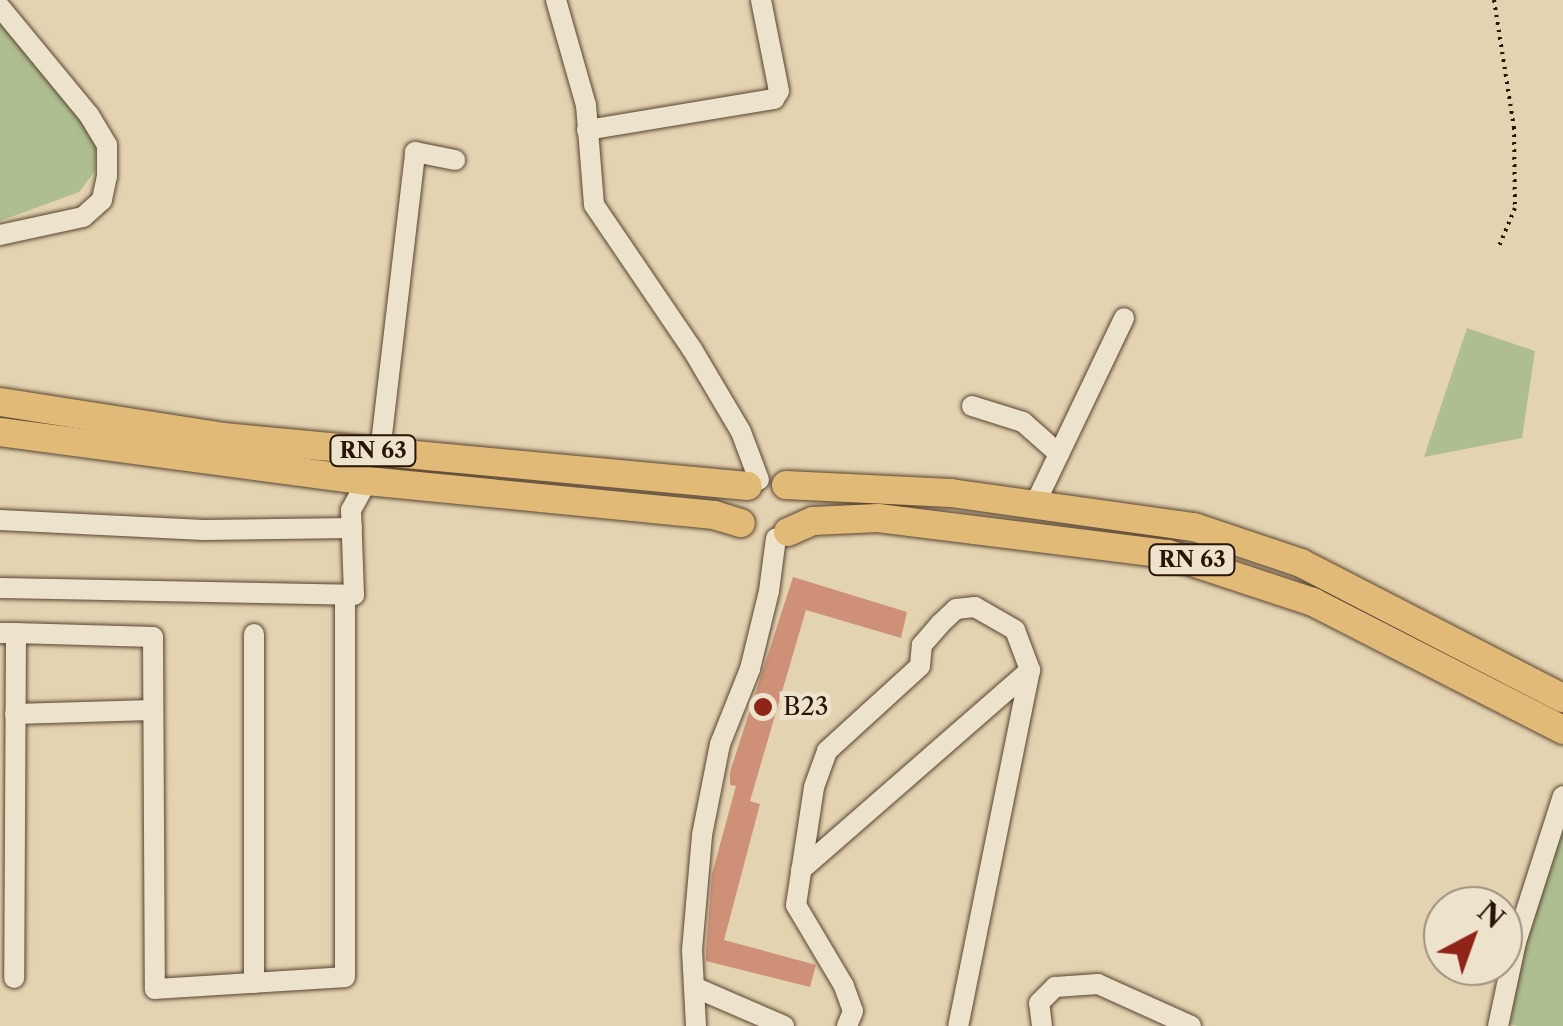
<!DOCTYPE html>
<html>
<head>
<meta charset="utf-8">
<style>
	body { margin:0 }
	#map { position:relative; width:1563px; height:1026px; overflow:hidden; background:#e4d3b1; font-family:"Libre Caslon Text",serif }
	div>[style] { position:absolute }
	.green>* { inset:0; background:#aebe90 }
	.building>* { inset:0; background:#ce9178 }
	.path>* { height:4px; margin-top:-2px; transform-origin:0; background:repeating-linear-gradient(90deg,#291505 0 2.5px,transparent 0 7.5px) }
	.roads { filter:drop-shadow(0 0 2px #584430) drop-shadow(0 0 2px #584430) }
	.minor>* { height:20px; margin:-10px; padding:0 10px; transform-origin:10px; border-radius:10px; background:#ede2cc }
	.highway>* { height:28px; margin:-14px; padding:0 14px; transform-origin:14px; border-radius:14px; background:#e2ba78 }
	.dots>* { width:28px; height:28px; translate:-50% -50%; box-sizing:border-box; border:5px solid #ede2cc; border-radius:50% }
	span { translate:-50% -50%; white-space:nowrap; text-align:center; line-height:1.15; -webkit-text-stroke:9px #ede2cc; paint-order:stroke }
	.shield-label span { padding:2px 8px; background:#ede2cc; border:2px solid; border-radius:8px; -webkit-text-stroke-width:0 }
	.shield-label { font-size:22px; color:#291505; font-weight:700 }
	.poi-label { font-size:25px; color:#291505 }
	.left { translate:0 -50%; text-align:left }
	.north { position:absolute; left:1423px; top:886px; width:100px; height:100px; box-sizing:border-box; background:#ede2cc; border:2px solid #9f907c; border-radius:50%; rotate:41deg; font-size:28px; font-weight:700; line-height:40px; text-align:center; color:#291505 }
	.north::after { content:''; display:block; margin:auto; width:35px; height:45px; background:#8f2418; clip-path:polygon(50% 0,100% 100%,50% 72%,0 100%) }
</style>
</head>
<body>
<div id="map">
	<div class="green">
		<i style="clip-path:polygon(0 21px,60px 88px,96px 144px,95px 171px,79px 192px,0 221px)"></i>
		<i style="clip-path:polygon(1467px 328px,1535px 351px,1522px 438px,1424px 457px)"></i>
		<i style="clip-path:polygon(1563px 822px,1563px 1026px,1518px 1026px,1510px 1024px,1522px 944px)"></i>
	</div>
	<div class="building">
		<i style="clip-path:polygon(793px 577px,907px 612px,901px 638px,806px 610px,750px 801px,760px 804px,724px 940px,816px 965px,810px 987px,706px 961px,706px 950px,712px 874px,736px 786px,730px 785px,730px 772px)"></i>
	</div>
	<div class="path">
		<i style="left:1494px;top:0;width:129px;rotate:81.1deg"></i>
		<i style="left:1514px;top:127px;width:81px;rotate:89.3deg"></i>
		<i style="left:1515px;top:208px;width:41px;rotate:112.8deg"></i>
	</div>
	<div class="roads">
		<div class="minor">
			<i style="left:556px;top:0;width:109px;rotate:74.1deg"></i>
			<i style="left:586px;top:105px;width:100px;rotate:85.4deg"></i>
			<i style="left:594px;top:205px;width:174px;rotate:55.8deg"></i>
			<i style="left:692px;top:349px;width:96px;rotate:59.4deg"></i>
			<i style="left:741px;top:432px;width:51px;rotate:69.4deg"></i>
			<i style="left:0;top:7px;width:140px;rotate:50.5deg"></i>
			<i style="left:89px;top:115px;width:35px;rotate:59deg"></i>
			<i style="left:107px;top:145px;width:31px;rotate:90deg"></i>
			<i style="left:107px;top:176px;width:25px;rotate:102deg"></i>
			<i style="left:102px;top:200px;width:25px;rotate:138deg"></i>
			<i style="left:83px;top:217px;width:85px;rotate:167.8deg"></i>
			<i style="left:587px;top:130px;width:190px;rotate:-9.4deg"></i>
			<i style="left:774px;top:99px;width:9px;rotate:-58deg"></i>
			<i style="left:779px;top:91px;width:93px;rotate:-101.2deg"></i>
			<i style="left:972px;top:406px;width:53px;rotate:17.4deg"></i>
			<i style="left:1023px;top:422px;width:48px;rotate:41.6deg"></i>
			<i style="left:380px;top:452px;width:302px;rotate:-83.3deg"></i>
			<i style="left:415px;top:152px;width:41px;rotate:11.3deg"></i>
			<i style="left:1035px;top:504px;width:206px;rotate:-64.4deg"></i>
			<i style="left:0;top:520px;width:204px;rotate:2.8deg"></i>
			<i style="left:204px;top:530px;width:148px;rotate:-0.8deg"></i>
			<i style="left:0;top:588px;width:354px;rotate:1.1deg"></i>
			<i style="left:354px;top:595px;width:85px;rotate:-92deg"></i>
			<i style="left:351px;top:510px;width:33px;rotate:-61deg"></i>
			<i style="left:0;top:633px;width:16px"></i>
			<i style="left:16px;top:633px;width:345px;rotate:90.3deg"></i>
			<i style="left:16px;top:633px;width:137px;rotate:1.7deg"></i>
			<i style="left:153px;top:637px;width:352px;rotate:89.7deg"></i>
			<i style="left:155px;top:989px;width:190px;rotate:-3.6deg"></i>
			<i style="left:345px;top:977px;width:382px;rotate:-90deg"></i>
			<i style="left:15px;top:714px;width:136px;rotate:-1.7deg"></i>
			<i style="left:801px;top:870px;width:304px;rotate:-41.1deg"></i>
			<i style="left:254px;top:983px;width:349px;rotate:-90deg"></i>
			<i style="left:694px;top:987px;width:98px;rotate:23.4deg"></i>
			<i style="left:696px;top:1026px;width:76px;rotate:-93deg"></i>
			<i style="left:692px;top:950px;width:115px;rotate:-85deg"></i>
			<i style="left:702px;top:835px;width:93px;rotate:-78.8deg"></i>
			<i style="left:720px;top:744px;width:81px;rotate:-68.2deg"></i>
			<i style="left:750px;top:669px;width:80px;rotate:-76.3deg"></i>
			<i style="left:769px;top:591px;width:53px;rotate:-82.5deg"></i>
			<i style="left:847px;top:1026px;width:16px;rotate:-68deg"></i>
			<i style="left:853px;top:1011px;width:27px;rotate:-110deg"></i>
			<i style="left:844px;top:986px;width:94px;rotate:-120.7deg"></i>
			<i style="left:796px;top:905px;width:119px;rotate:-81.3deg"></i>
			<i style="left:814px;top:787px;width:38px;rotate:-70deg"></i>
			<i style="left:827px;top:751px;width:126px;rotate:-42.4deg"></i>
			<i style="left:920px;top:666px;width:21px;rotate:-85deg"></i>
			<i style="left:922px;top:645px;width:28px;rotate:-49deg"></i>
			<i style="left:940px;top:624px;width:22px;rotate:-43deg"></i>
			<i style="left:956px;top:609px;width:19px;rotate:-6deg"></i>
			<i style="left:975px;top:607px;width:46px;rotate:29.9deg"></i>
			<i style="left:1015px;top:630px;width:43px;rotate:69.4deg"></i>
			<i style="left:1030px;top:670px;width:363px;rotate:101.4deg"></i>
			<i style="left:1042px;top:1026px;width:23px;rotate:-97deg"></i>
			<i style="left:1039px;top:1003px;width:23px;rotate:-45deg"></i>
			<i style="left:1055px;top:987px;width:43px;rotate:-4deg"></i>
			<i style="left:1098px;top:984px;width:102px;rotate:24.3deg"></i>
			<i style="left:1498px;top:1026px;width:86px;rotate:-77.9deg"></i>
			<i style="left:1516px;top:942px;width:153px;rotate:-72.2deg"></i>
		</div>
		<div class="highway">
			<i style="left:0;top:402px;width:226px;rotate:8.9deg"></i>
			<i style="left:223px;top:437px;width:527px;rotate:5.33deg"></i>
			<i style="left:0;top:432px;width:370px;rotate:7.6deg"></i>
			<i style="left:367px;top:481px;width:349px;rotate:5.6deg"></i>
			<i style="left:714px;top:515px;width:28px;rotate:17deg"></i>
			<i style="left:786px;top:485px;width:165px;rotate:2.8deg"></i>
			<i style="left:951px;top:493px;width:245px;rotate:8deg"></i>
			<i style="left:1194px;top:527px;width:113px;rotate:18.6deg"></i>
			<i style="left:1301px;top:563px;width:295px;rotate:27.3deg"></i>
			<i style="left:788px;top:532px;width:27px;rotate:-24deg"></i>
			<i style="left:813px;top:521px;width:65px;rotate:-2.6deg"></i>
			<i style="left:878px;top:518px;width:292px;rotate:7.1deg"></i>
			<i style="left:1168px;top:554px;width:153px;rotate:18.3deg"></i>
			<i style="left:1313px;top:602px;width:281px;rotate:27.1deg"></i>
		</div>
	</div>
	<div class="dots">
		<i style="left:763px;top:707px;background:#8f2418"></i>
	</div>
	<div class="shield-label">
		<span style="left:373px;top:451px">RN 63</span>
		<span style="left:1192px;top:560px">RN 63</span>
	</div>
	<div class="poi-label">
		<span class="left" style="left:783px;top:707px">B23</span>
	</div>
	<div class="north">N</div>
</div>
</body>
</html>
